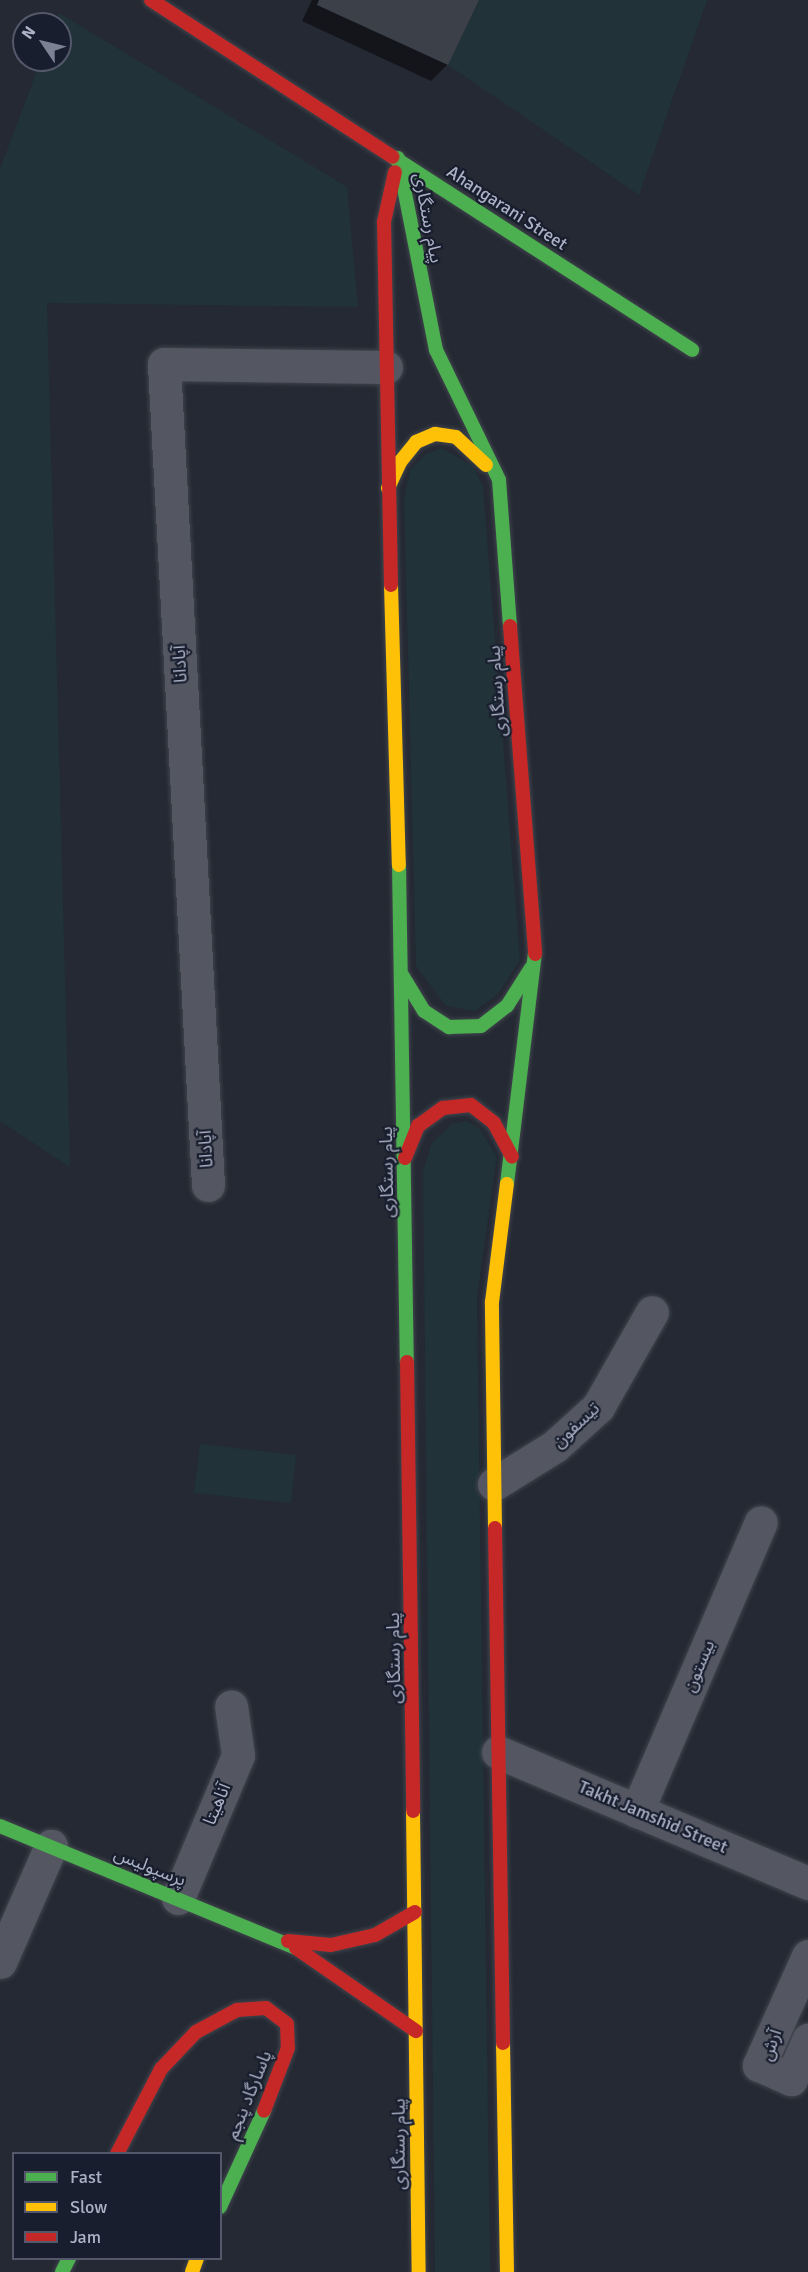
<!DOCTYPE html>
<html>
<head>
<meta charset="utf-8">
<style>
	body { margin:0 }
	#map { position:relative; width:808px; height:2272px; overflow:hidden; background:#242933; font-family:Signika,"Noto Sans Arabic",sans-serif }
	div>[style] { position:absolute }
	.green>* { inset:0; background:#213239 }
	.shadow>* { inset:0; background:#0007 }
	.building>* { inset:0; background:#3c4049 }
	.roads { filter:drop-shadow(0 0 2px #40444c) drop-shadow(0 0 2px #40444c) }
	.street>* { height:33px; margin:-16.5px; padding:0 16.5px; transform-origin:16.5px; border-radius:16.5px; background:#545762 }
	.fast>* { height:14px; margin:-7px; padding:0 7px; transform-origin:7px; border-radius:7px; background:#4caf50 }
	.slow>* { height:14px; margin:-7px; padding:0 7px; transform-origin:7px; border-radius:7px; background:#ffc107 }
	.jam>* { height:14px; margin:-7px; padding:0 7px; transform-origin:7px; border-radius:7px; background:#c62828 }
	span { translate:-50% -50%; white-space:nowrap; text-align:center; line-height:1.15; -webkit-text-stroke:4.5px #181e2d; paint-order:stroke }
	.street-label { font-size:18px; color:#acb2c6 }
	.legend { position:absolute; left:12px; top:2152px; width:210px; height:108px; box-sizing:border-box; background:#181e2d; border:2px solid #53596a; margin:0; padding:8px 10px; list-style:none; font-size:18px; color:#acb2c6 }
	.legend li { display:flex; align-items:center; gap:12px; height:30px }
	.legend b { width:30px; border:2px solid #53596a }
	.north { position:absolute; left:12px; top:12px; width:60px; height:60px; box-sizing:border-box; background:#181e2d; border:2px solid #53596a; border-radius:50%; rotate:305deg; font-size:16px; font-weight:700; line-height:24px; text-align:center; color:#acb2c6 }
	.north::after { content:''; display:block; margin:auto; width:21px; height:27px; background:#7c8293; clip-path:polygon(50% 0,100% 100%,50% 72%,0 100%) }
</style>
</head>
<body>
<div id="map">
	<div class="green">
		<i style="clip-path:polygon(479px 0,707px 0,639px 195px,448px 65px)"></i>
		<i style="clip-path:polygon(59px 13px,347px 187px,358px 307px,47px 303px,70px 1167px,0 1121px,0 169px,41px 60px,60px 60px,60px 24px,55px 24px)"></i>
		<i style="clip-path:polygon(442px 448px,474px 467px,483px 487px,520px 960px,498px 994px,475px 1011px,446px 1006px,416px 966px,404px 500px,410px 470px,426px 454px)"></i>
		<i style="clip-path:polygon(467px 1121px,479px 1128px,497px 1157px,477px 1297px,490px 2272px,435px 2272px,423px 1171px,432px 1143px,452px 1124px)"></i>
		<i style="clip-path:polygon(200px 1444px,296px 1455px,291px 1503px,194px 1493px)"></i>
	</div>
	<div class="shadow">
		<i style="clip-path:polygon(312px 0,477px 0,447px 65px,431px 81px,302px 21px)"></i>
	</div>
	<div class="building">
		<i style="clip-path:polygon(319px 0,479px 0,448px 65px,317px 5px)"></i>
	</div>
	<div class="roads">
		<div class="street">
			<i style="left:208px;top:1185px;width:822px;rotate:-93.07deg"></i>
			<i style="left:164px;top:364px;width:222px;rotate:0.8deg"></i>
			<i style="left:494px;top:1484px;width:72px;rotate:-31.9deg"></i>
			<i style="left:555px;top:1446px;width:58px;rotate:-42.2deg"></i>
			<i style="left:598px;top:1407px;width:109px;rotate:-60.4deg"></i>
			<i style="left:498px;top:1752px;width:337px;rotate:22.9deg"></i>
			<i style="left:637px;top:1811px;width:314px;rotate:-66.8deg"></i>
			<i style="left:178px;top:1898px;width:155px;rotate:-67.2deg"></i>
			<i style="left:238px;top:1755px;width:49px;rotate:-98.1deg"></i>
			<i style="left:808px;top:1956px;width:120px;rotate:114.2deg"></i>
			<i style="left:759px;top:2065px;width:35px;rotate:24deg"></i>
			<i style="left:791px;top:2079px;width:43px;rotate:-66.4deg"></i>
			<i style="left:0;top:1962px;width:127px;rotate:-66.3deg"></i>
		</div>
		<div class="fast">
			<i style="left:393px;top:157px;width:356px;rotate:32.8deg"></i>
			<i style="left:398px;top:158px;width:196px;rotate:78.8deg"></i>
			<i style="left:436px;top:350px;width:144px;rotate:64.1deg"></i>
			<i style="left:499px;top:480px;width:146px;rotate:85.7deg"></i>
			<i style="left:399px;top:865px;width:497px;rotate:89.1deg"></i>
			<i style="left:402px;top:975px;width:42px;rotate:58.6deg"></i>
			<i style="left:424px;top:1011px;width:30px;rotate:33deg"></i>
			<i style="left:449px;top:1027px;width:32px;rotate:-2deg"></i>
			<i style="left:481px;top:1026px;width:33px;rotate:-38deg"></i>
			<i style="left:507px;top:1006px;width:45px;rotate:-57.7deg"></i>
			<i style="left:507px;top:1184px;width:232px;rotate:-83.1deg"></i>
			<i style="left:0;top:1826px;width:320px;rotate:22.4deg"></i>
			<i style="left:220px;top:2207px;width:106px;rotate:-65.4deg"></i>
			<i style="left:62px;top:2272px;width:16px;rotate:-63deg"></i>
		</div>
		<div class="slow">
			<i style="left:388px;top:488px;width:29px;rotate:-65deg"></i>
			<i style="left:400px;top:462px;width:26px;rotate:-51deg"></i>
			<i style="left:416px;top:442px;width:21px;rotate:-23deg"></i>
			<i style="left:435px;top:434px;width:21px;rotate:8deg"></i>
			<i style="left:456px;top:437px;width:41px;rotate:43deg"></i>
			<i style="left:391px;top:585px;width:280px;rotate:88.4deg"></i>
			<i style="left:495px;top:1528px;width:226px;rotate:-90.8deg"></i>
			<i style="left:492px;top:1302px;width:119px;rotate:-82.8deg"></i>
			<i style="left:413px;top:1811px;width:461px;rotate:89.3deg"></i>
			<i style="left:503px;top:2043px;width:229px;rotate:89deg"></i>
			<i style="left:192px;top:2272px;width:15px;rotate:-70deg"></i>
		</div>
		<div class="jam">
			<i style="left:151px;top:0;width:288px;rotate:33deg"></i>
			<i style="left:391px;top:585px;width:363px;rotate:-91.1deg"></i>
			<i style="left:384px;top:222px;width:51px;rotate:-77.6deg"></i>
			<i style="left:510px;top:626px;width:329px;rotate:85.6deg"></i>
			<i style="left:405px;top:1158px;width:35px;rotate:-68deg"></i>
			<i style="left:418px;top:1126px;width:31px;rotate:-36deg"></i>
			<i style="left:443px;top:1108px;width:28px;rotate:-6deg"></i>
			<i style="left:471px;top:1105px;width:29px;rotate:38deg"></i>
			<i style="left:494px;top:1123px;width:38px;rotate:62deg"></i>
			<i style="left:407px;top:1362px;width:449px;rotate:89.2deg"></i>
			<i style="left:495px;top:1528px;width:515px;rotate:89.11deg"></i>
			<i style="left:288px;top:1941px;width:43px;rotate:5.3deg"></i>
			<i style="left:331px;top:1945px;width:45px;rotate:-12.8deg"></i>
			<i style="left:375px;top:1935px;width:46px;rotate:-29.9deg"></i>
			<i style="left:296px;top:1948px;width:146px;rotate:34.7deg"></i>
			<i style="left:117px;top:2154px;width:96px;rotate:-62.6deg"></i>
			<i style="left:161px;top:2069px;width:51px;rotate:-46.6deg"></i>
			<i style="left:196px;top:2032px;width:47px;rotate:-28.2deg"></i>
			<i style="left:237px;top:2010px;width:29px;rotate:-4deg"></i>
			<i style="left:266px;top:2008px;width:26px;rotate:37deg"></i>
			<i style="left:287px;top:2024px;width:24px;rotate:88deg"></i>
			<i style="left:288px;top:2048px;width:67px;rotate:110.9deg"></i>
		</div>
	</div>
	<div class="street-label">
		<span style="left:507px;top:208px;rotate:33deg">Ahangarani Street</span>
		<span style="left:428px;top:218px;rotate:79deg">پیام رستگاری</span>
		<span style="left:180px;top:664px;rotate:-93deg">آپادانا</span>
		<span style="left:497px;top:691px;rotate:-94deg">پیام رستگاری</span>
		<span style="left:206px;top:1149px;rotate:-93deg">آپادانا</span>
		<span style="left:387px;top:1172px;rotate:-91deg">پیام رستگاری</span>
		<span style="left:576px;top:1425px;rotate:-43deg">تیسفون</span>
		<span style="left:394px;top:1658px;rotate:-91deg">پیام رستگاری</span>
		<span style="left:699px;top:1666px;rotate:-67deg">بیستون</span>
		<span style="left:217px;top:1804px;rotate:-67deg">آناهیتا</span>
		<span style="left:653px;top:1817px;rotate:23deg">Takht Jamshid Street</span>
		<span style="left:150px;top:1867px;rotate:22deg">پرسپولیس</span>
		<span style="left:771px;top:2045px;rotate:-71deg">آرش</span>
		<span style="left:249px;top:2095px;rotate:-68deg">پاسارگاد پنجم</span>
		<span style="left:399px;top:2144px;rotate:-90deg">پیام رستگاری</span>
	</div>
	<ul class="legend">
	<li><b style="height:8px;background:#4caf50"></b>Fast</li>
	<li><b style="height:8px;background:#ffc107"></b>Slow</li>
	<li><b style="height:8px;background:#c62828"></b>Jam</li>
	</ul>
	<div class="north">N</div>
</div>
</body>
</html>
